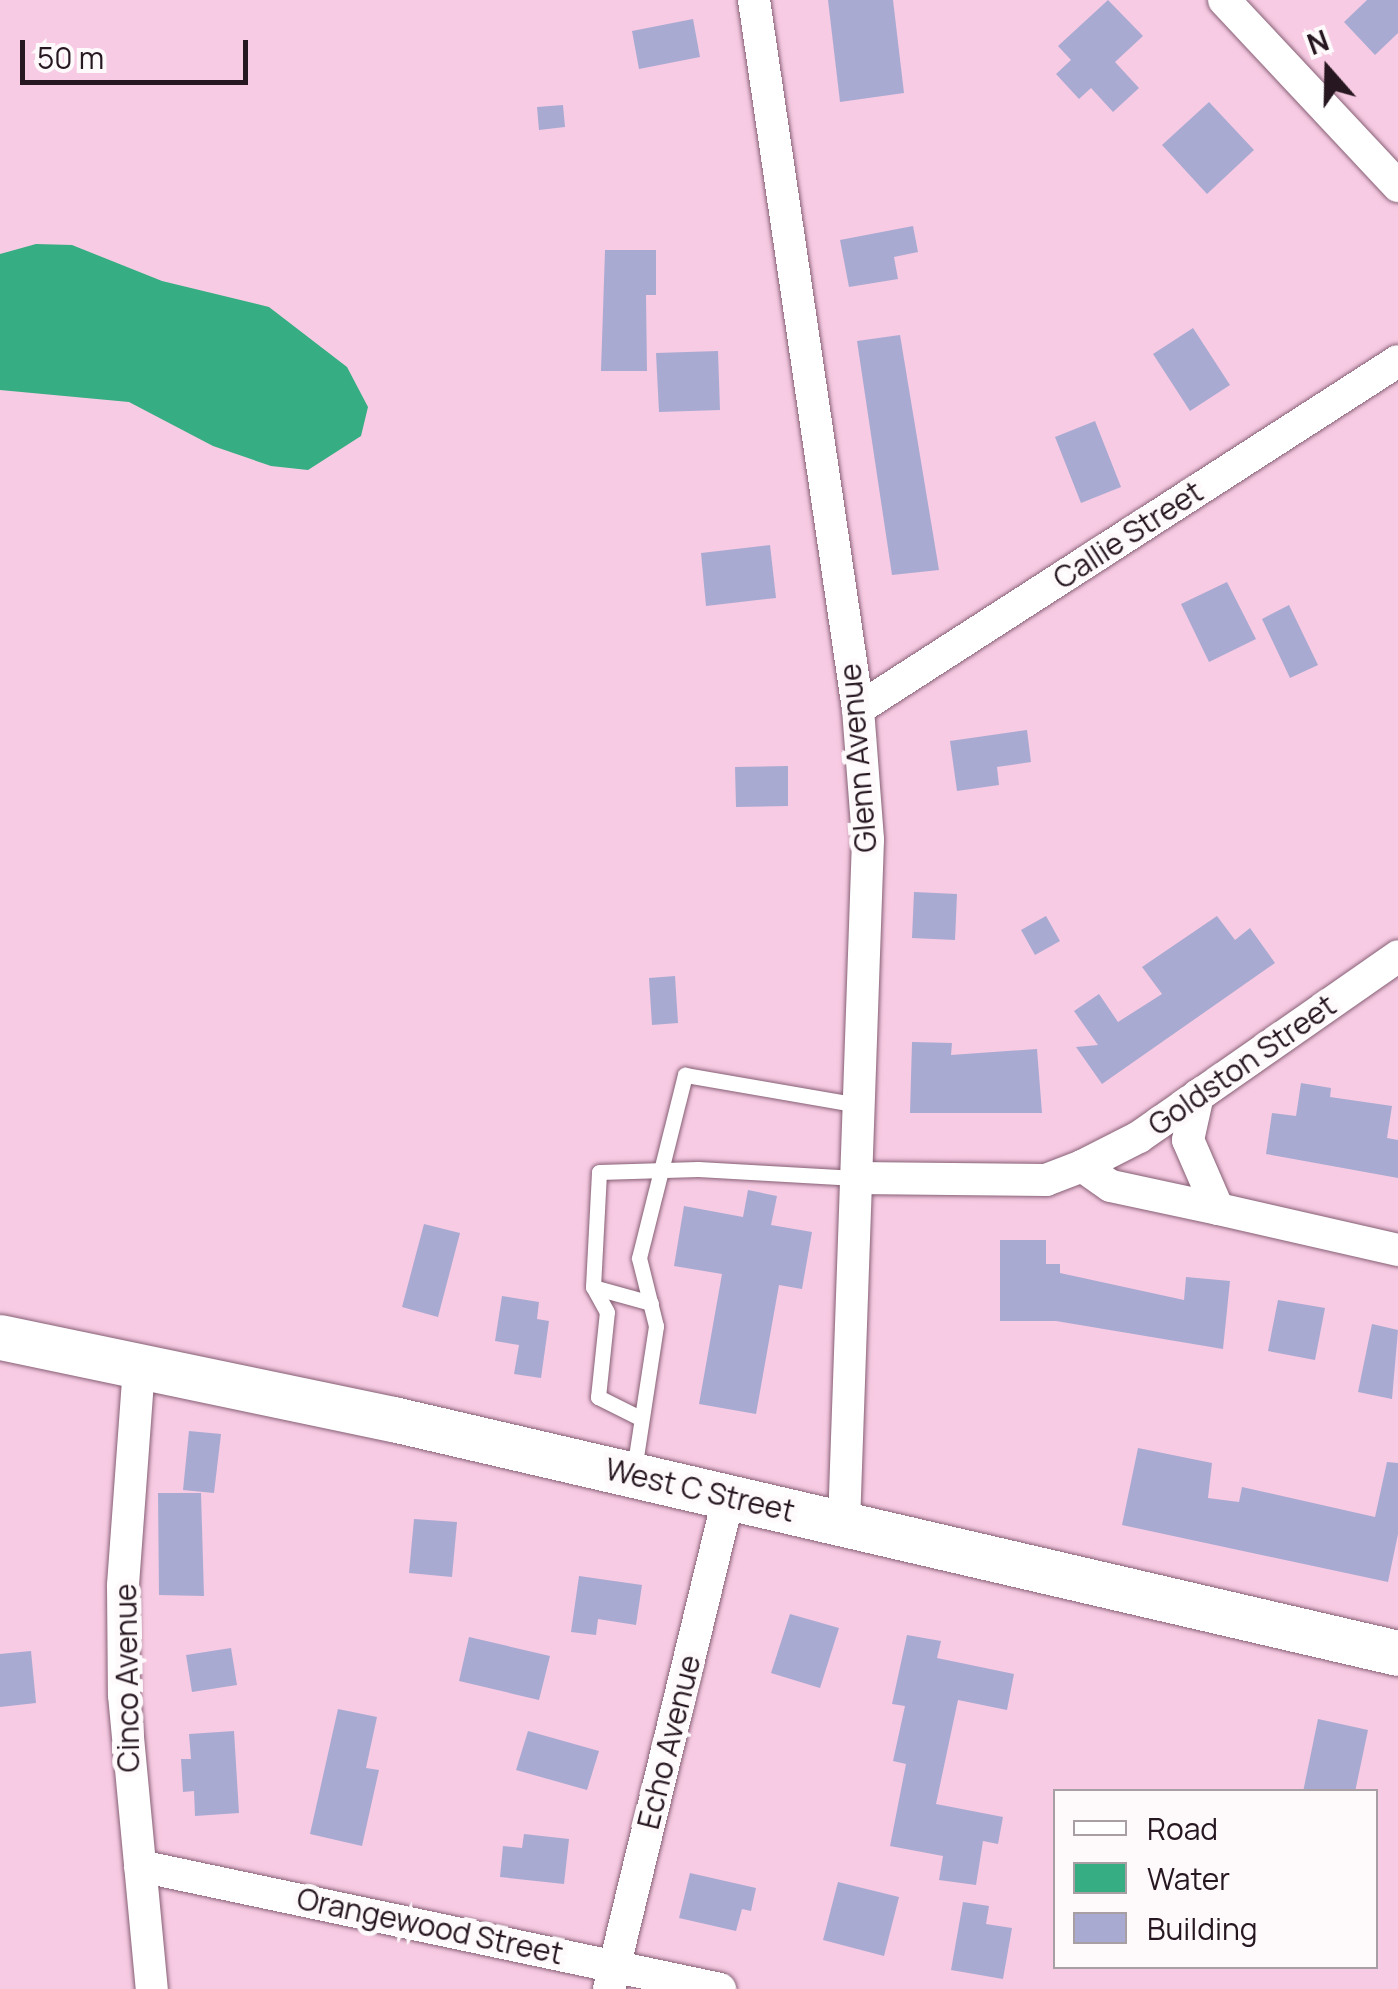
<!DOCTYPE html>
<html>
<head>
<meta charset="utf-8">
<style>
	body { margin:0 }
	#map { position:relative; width:1398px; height:1989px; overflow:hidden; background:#f7cbe3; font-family:Manrope,sans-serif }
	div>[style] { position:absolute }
	.water>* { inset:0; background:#36ad82 }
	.building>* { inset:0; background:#a9aad2 }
	.roads { filter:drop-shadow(0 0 2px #866075) drop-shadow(0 0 2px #866075) }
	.service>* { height:15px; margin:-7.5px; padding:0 7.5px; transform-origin:7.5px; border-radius:7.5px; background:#fff }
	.minor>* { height:32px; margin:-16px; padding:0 16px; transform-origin:16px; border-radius:16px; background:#fff }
	.secondary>* { height:45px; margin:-22.5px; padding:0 22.5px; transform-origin:22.5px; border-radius:22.5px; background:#fff }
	span { translate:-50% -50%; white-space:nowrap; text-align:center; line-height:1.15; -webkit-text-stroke:10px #fefafc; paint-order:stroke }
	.street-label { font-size:30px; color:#271720 }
	.legend { position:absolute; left:1053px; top:1789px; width:325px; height:180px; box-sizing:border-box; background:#fefafc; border:2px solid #a89fa4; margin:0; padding:12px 18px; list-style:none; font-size:30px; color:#271720 }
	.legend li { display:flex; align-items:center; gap:20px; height:50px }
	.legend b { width:50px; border:2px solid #a89fa4 }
	.north { position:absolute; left:1278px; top:20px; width:100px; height:100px; -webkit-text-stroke:8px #fefafc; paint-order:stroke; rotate:340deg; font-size:28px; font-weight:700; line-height:40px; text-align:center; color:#271720 }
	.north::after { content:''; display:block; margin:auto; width:35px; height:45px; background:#271720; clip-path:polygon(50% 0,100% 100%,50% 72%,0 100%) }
	.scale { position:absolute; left:20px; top:40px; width:228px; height:45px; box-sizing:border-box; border:5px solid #271720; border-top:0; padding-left:12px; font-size:30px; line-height:35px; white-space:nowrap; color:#271720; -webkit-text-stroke:8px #fefafc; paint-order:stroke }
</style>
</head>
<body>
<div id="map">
	<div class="water">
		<i style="clip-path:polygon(36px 244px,72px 245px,162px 281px,269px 307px,347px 367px,368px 407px,361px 436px,308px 470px,271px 466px,213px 446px,129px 402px,0 390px,0 254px)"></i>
	</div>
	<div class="building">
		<i style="clip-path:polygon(828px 0,893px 0,904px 93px,840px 102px)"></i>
		<i style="clip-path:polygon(1108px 0,1143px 36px,1115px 62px,1139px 88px,1113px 112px,1091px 88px,1079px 99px,1056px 74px,1071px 60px,1058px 46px)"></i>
		<i style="clip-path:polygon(1367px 0,1398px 0,1398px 33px,1375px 55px,1344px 22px)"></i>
		<i style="clip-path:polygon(693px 19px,700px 57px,639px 69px,632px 31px)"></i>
		<i style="clip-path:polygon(1209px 102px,1254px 150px,1207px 194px,1162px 145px)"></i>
		<i style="clip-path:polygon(563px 105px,565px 127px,539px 130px,537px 107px)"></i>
		<i style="clip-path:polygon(913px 226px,918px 252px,894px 257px,898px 279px,849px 287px,840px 240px)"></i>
		<i style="clip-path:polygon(605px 250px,656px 250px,656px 295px,646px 295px,647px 371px,601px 371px)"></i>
		<i style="clip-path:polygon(1193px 328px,1230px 385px,1190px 411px,1153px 354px)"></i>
		<i style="clip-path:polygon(900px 335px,939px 570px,892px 575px,857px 341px)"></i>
		<i style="clip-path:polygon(718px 351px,720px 410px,659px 412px,656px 353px)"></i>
		<i style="clip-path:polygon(1095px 421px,1121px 487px,1081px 503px,1055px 437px)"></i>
		<i style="clip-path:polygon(770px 545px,776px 598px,706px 606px,701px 553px)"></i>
		<i style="clip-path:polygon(1227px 582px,1256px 639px,1209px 662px,1181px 604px)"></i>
		<i style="clip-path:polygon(1289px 605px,1318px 665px,1290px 678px,1262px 619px)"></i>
		<i style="clip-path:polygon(1027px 730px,1031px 762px,997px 767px,999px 785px,957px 791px,950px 741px)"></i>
		<i style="clip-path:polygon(788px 766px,788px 806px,736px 807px,735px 767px)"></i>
		<i style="clip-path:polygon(914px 892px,957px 894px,955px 940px,912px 938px)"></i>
		<i style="clip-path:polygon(1046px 916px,1060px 941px,1035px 955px,1021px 930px)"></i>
		<i style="clip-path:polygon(1217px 916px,1235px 940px,1250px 928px,1275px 963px,1102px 1084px,1076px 1047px,1098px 1045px,1074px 1011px,1099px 994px,1118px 1022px,1162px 994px,1142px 967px)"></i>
		<i style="clip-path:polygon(675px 976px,678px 1023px,652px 1025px,649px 978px)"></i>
		<i style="clip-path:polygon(912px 1042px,952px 1043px,951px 1055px,1037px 1049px,1042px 1113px,910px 1113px)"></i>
		<i style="clip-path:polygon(1301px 1083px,1331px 1088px,1330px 1097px,1392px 1106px,1387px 1138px,1398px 1140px,1398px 1178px,1266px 1154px,1272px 1113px,1296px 1116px)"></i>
		<i style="clip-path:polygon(748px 1190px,777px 1196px,771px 1225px,812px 1232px,802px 1289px,779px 1285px,756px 1414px,699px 1404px,722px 1274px,674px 1266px,684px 1206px,743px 1217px)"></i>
		<i style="clip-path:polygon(424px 1224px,460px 1233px,438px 1317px,402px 1307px)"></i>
		<i style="clip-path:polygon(1000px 1240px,1046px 1240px,1046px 1264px,1060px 1264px,1060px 1273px,1184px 1300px,1186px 1277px,1230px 1281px,1223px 1349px,1056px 1321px,1000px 1321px)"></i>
		<i style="clip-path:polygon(502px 1296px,539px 1302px,537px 1319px,549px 1321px,541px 1378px,514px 1374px,519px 1345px,495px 1341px)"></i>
		<i style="clip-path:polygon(1278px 1300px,1325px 1308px,1315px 1360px,1268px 1351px)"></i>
		<i style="clip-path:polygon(1372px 1324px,1398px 1330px,1392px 1399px,1358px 1392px)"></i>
		<i style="clip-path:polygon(189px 1431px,221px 1434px,214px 1493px,183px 1490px)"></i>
		<i style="clip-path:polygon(1138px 1448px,1212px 1463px,1208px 1498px,1239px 1502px,1242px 1487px,1375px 1517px,1387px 1462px,1398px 1463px,1398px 1534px,1388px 1582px,1122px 1525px)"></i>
		<i style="clip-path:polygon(158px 1493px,201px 1493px,204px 1596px,159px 1595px)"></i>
		<i style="clip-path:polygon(414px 1519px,457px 1522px,452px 1577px,409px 1573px)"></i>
		<i style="clip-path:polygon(579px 1576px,642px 1585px,636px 1625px,598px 1619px,596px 1635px,571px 1632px)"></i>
		<i style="clip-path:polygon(790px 1614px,839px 1628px,820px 1688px,771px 1673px)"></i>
		<i style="clip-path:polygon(907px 1635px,941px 1641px,937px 1658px,1014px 1674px,1007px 1710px,958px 1700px,936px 1804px,1003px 1817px,998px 1844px,983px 1841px,976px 1885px,939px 1880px,943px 1856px,890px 1846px,906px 1764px,893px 1761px,905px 1706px,892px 1704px)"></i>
		<i style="clip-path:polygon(469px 1637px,550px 1656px,539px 1700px,459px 1681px)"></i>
		<i style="clip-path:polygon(231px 1648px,237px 1685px,192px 1692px,186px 1655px)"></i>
		<i style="clip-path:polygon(31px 1651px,36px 1703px,0 1707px,0 1654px)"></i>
		<i style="clip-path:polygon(338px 1709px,377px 1717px,366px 1768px,379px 1770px,362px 1846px,310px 1834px)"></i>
		<i style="clip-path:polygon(1318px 1719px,1368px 1730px,1355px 1792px,1303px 1792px)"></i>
		<i style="clip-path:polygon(234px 1731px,239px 1813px,195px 1816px,194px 1791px,183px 1792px,181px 1759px,191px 1759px,189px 1734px)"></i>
		<i style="clip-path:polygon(528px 1731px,599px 1751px,587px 1790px,516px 1770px)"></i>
		<i style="clip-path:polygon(524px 1834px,569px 1839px,564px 1884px,500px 1877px,503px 1846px,522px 1848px)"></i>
		<i style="clip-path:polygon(690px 1873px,756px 1888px,751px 1911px,742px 1909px,736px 1931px,679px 1918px)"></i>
		<i style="clip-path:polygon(838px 1882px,899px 1897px,884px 1956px,823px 1940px)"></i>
		<i style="clip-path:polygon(963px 1902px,989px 1906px,986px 1924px,1012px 1928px,1003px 1979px,951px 1970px)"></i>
	</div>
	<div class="roads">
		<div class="service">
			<i style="left:593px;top:1287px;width:60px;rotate:15.4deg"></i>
			<i style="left:640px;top:1418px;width:47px;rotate:-153.4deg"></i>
			<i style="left:598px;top:1397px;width:85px;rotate:-84deg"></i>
			<i style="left:607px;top:1312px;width:29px;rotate:-119deg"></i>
			<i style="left:593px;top:1287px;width:115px;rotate:-87deg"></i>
			<i style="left:599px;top:1172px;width:99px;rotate:-1.7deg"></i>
			<i style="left:698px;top:1169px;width:158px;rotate:3.3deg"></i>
			<i style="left:634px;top:1470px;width:146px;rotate:-81.3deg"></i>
			<i style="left:656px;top:1326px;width:70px;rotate:-104deg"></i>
			<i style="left:639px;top:1258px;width:189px;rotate:-75.9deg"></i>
			<i style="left:685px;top:1075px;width:177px;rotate:9.8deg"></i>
		</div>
		<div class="minor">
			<i style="left:754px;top:0;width:717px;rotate:81.66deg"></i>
			<i style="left:858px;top:709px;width:131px;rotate:85.6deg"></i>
			<i style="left:868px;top:840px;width:683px;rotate:92.01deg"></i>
			<i style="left:1224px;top:0;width:255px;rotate:46.9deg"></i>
			<i style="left:858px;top:709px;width:642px;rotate:-32.8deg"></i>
			<i style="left:1198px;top:1095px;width:46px;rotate:102.5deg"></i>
			<i style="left:1188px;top:1140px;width:75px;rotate:66.5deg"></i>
			<i style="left:1218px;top:1209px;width:185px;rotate:12.8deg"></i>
			<i style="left:1082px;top:1166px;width:64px;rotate:-27deg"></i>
			<i style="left:1139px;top:1137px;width:316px;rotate:-34.9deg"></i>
			<i style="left:856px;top:1178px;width:190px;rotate:0.6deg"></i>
			<i style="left:1046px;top:1180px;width:39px;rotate:-21deg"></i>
			<i style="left:1082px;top:1166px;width:35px;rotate:35deg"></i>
			<i style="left:1111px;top:1186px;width:109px;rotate:12.1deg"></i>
			<i style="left:139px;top:1367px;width:220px;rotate:94.2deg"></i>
			<i style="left:123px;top:1586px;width:109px;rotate:89.5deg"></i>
			<i style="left:124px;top:1695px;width:295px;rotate:84.6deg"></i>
			<i style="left:140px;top:1866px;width:593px;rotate:11.97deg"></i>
			<i style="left:609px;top:1989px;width:508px;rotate:-76.35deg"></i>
		</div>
		<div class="secondary">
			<i style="left:0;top:1337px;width:401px;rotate:11.8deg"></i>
			<i style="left:393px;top:1419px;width:1032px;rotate:13.11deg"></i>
		</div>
	</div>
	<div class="street-label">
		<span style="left:1128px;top:535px;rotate:-33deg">Callie Street</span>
		<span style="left:858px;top:758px;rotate:-95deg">Glenn Avenue</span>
		<span style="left:1242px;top:1065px;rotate:-35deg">Goldston Street</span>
		<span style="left:700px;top:1490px;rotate:13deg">West C Street</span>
		<span style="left:127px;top:1678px;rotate:-91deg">Cinco Avenue</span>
		<span style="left:669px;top:1742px;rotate:-76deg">Echo Avenue</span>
		<span style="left:430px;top:1926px;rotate:12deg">Orangewood Street</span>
	</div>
	<ul class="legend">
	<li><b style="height:12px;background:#fff"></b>Road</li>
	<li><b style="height:28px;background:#36ad82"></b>Water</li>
	<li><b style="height:28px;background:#a9aad2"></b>Building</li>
	</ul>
	<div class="north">N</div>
	<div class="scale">50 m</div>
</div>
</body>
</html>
